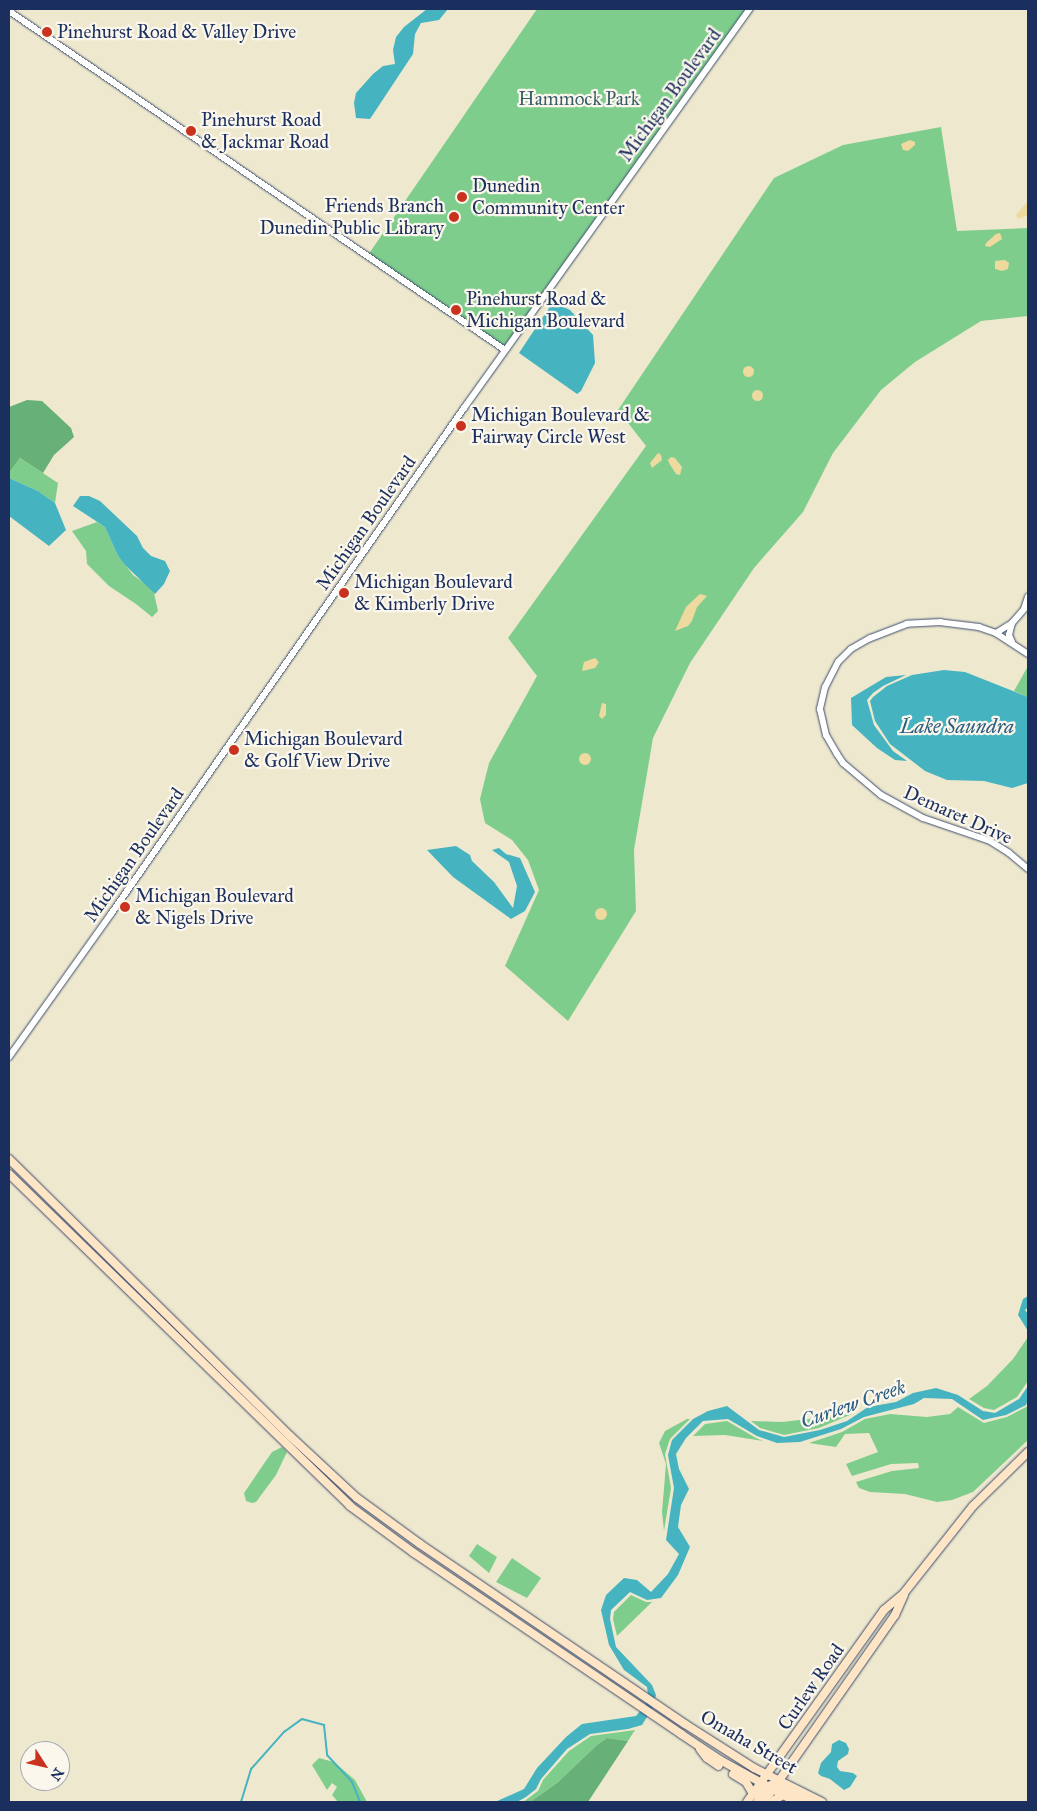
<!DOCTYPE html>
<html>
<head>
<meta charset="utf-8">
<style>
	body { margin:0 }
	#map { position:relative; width:1037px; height:1811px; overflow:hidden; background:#eee9ce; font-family:"IM FELL Great Primer",serif }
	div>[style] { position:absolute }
	.green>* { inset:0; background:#7fcd8d }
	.forest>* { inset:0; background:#67b078 }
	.sand>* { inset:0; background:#eeda9e }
	.round { border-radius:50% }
	.water>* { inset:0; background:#46b3c1 }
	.stream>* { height:2px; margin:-1px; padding:0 1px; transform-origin:1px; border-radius:1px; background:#46b3c1 }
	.roads { filter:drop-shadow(0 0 1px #3b4b6f) drop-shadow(0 0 1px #3b4b6f) }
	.tertiary>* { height:6px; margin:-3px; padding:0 3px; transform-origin:3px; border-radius:3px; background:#fff }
	.secondary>* { height:8px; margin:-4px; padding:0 4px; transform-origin:4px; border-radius:4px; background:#fde5c5 }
	.dots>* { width:14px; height:14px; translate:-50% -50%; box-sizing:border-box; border:2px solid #fbf7ec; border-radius:50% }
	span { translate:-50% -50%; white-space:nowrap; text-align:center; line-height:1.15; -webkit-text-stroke:4.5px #fbf7ec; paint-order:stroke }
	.poi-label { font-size:19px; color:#1b2f5e }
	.left { translate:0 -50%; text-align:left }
	.right { translate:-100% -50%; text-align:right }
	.street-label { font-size:19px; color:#1b2f5e }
	.park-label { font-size:19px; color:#395e6c }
	.water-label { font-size:20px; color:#2a5d81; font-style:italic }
	.frame { position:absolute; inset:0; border:10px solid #1b2f5e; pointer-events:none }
	.north { position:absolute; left:20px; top:1741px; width:50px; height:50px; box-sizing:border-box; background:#fbf7ec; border:1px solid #a1a7b3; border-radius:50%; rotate:125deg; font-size:14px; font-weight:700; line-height:20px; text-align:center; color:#1b2f5e }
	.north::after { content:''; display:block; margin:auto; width:18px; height:22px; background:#c8321e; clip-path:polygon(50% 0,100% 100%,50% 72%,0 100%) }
</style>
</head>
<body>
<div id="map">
	<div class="green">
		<i style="clip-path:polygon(537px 9px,748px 9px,505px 350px,368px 255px)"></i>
		<i style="clip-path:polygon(941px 127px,957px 231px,1028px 228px,1028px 316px,981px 321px,915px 362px,881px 390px,833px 453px,803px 512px,754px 568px,690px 663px,653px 738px,634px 850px,636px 911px,568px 1021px,505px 966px,539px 890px,528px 860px,512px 840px,485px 823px,480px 799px,489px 763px,537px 676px,508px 638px,646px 446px,618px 410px,774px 178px,843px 145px)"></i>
		<i style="clip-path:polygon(20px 458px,58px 483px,55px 503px,38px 491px,9px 478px,9px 473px)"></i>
		<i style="clip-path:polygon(97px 522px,105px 527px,117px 554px,133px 575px,147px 585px,154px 593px,158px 611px,152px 617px,136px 604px,109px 586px,87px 564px,86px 551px,72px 531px)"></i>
		<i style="clip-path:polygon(1028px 666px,1028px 697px,1014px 691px)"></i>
		<i style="clip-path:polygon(1028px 1337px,1028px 1381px,1017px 1397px,994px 1410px,984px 1408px,969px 1399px,987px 1386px,1013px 1359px)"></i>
		<i style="clip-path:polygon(1028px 1406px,1028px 1440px,973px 1492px,952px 1500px,937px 1502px,905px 1494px,870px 1492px,859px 1488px,856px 1482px,892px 1471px,919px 1468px,918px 1463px,891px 1464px,852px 1476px,846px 1464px,878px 1452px,869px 1433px,845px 1434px,836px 1447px,809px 1443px,842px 1432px,865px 1419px,890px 1414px,927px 1417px,950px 1414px,958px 1407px,984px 1423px,1007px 1417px)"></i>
		<i style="clip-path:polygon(852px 1414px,819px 1428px,784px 1435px,760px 1428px,751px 1421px,782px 1422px)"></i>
		<i style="clip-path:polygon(687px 1419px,690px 1419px,670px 1439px,665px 1454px,671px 1488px,664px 1531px,662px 1512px,666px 1464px,659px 1443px,665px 1431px)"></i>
		<i style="clip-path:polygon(727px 1421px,756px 1438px,763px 1441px,725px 1435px,693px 1436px,705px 1424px)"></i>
		<i style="clip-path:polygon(282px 1447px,287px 1452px,276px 1475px,256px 1502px,252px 1503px,246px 1501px,244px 1493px,272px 1452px)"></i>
		<i style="clip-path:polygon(477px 1544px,497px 1557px,489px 1573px,469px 1556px)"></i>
		<i style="clip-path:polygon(512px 1558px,541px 1578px,527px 1598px,496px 1582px)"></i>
		<i style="clip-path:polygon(631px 1595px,646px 1602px,652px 1602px,617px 1636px,613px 1619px,614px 1612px)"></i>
		<i style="clip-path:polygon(635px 1730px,628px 1741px,607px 1738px,597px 1745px,557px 1783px,530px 1802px,523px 1802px,538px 1791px,543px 1780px,569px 1751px,591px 1736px)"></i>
		<i style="clip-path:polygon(319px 1758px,334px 1762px,355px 1780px,367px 1802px,338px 1802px,332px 1795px,337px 1787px,332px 1783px,327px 1790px,312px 1765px)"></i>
	</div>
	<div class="forest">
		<i style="clip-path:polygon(27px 400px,42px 401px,71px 428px,74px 437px,54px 455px,43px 473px,20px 458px,9px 473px,9px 407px)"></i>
		<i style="clip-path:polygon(607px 1738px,628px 1741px,588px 1802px,530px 1802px,557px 1783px,597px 1745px)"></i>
	</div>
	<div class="sand">
		<i style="clip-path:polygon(910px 140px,915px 142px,915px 145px,908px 151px,903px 150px,901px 144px)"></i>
		<i style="clip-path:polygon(1028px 201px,1028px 215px,1018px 219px,1016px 215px)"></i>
		<i style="clip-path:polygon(1000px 233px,1002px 239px,990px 247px,985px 246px,986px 243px,996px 234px)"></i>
		<i style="clip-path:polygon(1005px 260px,1009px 263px,1008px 269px,1002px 271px,995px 269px,995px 261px)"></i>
		<i class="round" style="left:742.5px;top:365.5px;width:11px;height:11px"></i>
		<i class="round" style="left:751.5px;top:389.5px;width:11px;height:11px"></i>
		<i style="clip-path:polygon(658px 453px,661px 455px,662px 460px,652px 468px,650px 463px)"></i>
		<i style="clip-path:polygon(671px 457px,675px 458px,682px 467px,680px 475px,676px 474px,669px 463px,668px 460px)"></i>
		<i style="clip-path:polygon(700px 594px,707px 596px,697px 607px,692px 621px,688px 626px,675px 631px,686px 607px)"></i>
		<i style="clip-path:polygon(595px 658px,599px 662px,595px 668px,582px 671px,584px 662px)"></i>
		<i style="clip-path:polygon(602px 703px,606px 704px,606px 715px,602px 719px,599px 716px)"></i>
		<i class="round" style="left:579px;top:753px;width:12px;height:12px"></i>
		<i class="round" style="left:595px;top:908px;width:12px;height:12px"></i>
	</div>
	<div class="water">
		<i style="clip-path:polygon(427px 9px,448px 9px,439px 20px,421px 23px,415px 34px,413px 54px,370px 119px,356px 118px,354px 103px,356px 93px,373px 74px,383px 66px,395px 64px,393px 50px,396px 37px,404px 27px)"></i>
		<i style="clip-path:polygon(553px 302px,570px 310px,593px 335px,595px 363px,581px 391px,577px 394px,519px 353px)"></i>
		<i style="clip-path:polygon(9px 478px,38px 491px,55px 503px,66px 530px,49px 546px,9px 516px)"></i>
		<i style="clip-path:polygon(80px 496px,89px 496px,100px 501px,137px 536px,143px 548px,151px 556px,165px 561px,170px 571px,164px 584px,155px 594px,125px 565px,117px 554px,105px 527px,73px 506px)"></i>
		<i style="clip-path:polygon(944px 670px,965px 672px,1028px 697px,1028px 783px,1012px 788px,984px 781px,947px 780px,925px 771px,890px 744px,875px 721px,870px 701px,873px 697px,887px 686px,912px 675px)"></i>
		<i style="clip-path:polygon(906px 675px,883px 686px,873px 693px,867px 700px,874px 725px,893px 751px,907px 761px,895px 760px,877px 748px,852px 725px,851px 698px,886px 677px)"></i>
		<i style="clip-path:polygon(456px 846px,470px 855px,472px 861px,494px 882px,513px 908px,517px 886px,509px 862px,492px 850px,499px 848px,506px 854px,520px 858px,535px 892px,525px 911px,511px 919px,453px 877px,427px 850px)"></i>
		<i style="clip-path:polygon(1028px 1296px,1028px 1307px,1025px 1310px,1028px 1314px,1028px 1331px,1018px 1315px,1023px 1299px)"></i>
		<i style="clip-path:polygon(1028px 1386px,1028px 1400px,1026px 1405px,1006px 1415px,983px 1420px,952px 1399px,924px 1398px,914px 1404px,864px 1417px,841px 1429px,800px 1442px,777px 1443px,757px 1436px,728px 1419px,703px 1421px,686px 1438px,676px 1454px,679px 1469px,689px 1489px,681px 1505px,678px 1527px,690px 1547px,678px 1575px,661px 1598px,647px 1600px,630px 1592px,611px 1610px,610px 1619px,616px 1647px,652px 1685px,656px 1695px,653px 1707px,642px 1725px,628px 1729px,590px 1734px,567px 1749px,541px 1779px,536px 1789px,526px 1797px,517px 1802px,495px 1802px,524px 1789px,537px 1768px,566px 1737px,582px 1724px,636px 1716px,645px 1705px,648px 1694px,647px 1687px,624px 1670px,609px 1645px,601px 1610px,606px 1595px,624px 1578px,637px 1580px,651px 1592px,668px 1574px,679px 1554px,666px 1540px,674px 1488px,668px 1455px,672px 1440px,693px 1419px,708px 1411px,727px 1406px,759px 1430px,784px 1437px,820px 1430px,847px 1421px,868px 1407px,896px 1402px,913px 1393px,936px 1388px,958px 1395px,983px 1411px,995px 1413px,1019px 1399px)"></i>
		<i style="clip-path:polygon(839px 1740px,846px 1743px,849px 1749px,848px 1754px,838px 1761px,837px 1767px,840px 1771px,853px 1773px,857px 1776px,850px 1787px,844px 1790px,830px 1779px,821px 1776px,818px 1773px,821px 1763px,831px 1752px,832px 1744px)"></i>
	</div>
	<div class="stream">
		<i style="left:241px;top:1802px;width:34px;rotate:-73deg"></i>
		<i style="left:251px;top:1769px;width:50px;rotate:-48.3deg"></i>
		<i style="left:284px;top:1732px;width:22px;rotate:-36deg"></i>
		<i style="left:302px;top:1719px;width:23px;rotate:15deg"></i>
		<i style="left:324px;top:1725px;width:30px;rotate:84deg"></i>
		<i style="left:327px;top:1755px;width:37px;rotate:47deg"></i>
		<i style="left:352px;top:1782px;width:22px;rotate:68deg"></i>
	</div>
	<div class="roads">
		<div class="tertiary">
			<i style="left:9px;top:11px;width:601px;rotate:34.35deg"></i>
			<i style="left:996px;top:633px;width:19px;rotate:-32deg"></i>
			<i style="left:1012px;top:642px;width:8px;rotate:-113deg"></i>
			<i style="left:1009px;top:635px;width:12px;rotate:-76deg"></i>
			<i style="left:1012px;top:623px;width:18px;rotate:-49deg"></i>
			<i style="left:1024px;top:609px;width:13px;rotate:-72deg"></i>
			<i style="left:1028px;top:654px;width:38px;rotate:-147deg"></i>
			<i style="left:996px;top:633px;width:18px;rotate:-161deg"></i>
			<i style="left:979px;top:627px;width:38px;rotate:-173deg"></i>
			<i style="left:941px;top:622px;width:34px;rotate:177deg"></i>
			<i style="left:907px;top:624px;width:40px;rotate:159deg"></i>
			<i style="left:870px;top:638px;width:22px;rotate:150deg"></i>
			<i style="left:851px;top:649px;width:18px;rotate:135deg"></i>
			<i style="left:838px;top:662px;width:28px;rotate:117deg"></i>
			<i style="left:825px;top:687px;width:23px;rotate:103deg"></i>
			<i style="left:820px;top:709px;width:27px;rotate:77deg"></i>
			<i style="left:826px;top:735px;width:22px;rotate:60deg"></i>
			<i style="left:837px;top:754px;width:11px;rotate:56deg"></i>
			<i style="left:843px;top:763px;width:50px;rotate:40.1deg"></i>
			<i style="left:881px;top:795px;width:48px;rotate:28.7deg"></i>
			<i style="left:923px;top:818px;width:71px;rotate:18.9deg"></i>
			<i style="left:990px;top:841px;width:22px;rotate:32deg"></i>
			<i style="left:1009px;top:853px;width:25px;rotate:40deg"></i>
			<i style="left:9px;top:1057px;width:176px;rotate:-54.5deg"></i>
			<i style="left:111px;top:914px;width:617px;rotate:-55.1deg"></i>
			<i style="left:464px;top:408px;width:491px;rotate:-54.4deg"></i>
		</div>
		<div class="secondary">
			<i style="left:9px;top:1159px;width:395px;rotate:44.6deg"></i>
			<i style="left:290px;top:1436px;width:91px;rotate:42.8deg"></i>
			<i style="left:357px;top:1498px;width:78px;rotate:36.1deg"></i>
			<i style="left:420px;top:1544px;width:320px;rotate:34.2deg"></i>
			<i style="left:685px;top:1724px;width:82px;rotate:32.5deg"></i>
			<i style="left:754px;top:1768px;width:76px;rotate:26.6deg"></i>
			<i style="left:9px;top:1174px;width:476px;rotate:44.2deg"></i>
			<i style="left:350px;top:1506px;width:79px;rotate:36.3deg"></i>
			<i style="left:414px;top:1553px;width:323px;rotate:34.1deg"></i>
			<i style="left:681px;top:1734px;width:47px;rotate:33.7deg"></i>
			<i style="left:720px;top:1760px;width:87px;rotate:28.9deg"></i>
			<i style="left:700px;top:1749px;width:11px;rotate:52deg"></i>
			<i style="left:707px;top:1758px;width:14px;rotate:34deg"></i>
			<i style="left:733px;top:1774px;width:15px;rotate:32deg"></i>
			<i style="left:746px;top:1782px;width:14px;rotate:60deg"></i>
			<i style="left:753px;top:1794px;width:4px;rotate:-45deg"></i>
			<i style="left:771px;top:1785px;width:12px;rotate:14deg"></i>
			<i style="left:783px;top:1788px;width:30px;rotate:27deg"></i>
			<i style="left:747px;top:1802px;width:236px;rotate:-54.5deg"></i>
			<i style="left:884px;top:1610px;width:26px;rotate:-40deg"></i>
			<i style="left:904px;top:1593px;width:111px;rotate:-51.6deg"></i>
			<i style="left:973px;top:1506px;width:77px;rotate:-44.5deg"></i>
			<i style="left:757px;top:1802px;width:13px;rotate:-61deg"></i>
			<i style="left:763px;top:1791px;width:10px;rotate:-90deg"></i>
			<i style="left:764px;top:1802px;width:228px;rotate:-55deg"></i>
			<i style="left:895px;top:1615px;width:22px;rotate:-66deg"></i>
			<i style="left:771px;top:1802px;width:14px;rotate:-30deg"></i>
			<i style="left:783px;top:1795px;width:1px;rotate:-135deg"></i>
		</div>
	</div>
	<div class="dots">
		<i style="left:47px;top:32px;background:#c8321e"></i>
		<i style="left:191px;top:131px;background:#c8321e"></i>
		<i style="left:462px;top:197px;background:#c8321e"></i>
		<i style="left:454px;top:217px;background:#c8321e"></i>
		<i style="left:456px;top:310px;background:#c8321e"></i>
		<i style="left:461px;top:426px;background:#c8321e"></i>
		<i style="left:344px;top:593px;background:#c8321e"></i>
		<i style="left:234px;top:750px;background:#c8321e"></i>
		<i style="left:125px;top:907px;background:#c8321e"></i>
	</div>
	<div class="poi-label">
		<span class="left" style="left:57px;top:32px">Pinehurst Road &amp; Valley Drive</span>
		<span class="left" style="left:201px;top:131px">Pinehurst Road<br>&amp; Jackmar Road</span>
		<span class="left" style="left:472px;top:197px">Dunedin<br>Community Center</span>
		<span class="right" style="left:444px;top:217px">Friends Branch<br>Dunedin Public Library</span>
		<span class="left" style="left:466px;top:310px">Pinehurst Road &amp;<br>Michigan Boulevard</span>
		<span class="left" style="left:471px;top:426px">Michigan Boulevard &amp;<br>Fairway Circle West</span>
		<span class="left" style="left:354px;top:593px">Michigan Boulevard<br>&amp; Kimberly Drive</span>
		<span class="left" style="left:244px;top:750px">Michigan Boulevard<br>&amp; Golf View Drive</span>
		<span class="left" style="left:135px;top:907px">Michigan Boulevard<br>&amp; Nigels Drive</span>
	</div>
	<div class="street-label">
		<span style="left:670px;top:95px;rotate:-54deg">Michigan Boulevard</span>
		<span style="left:366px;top:523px;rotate:-55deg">Michigan Boulevard</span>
		<span style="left:958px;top:815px;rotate:24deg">Demaret Drive</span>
		<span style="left:134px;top:855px;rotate:-55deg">Michigan Boulevard</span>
		<span style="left:811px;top:1687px;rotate:-55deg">Curlew Road</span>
		<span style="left:749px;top:1742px;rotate:30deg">Omaha Street</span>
	</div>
	<div class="park-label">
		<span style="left:579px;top:99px">Hammock Park</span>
	</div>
	<div class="water-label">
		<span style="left:957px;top:726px">Lake Saundra</span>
		<span style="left:853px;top:1404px;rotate:-19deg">Curlew Creek</span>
	</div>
	<div class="frame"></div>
	<div class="north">N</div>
</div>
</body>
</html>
